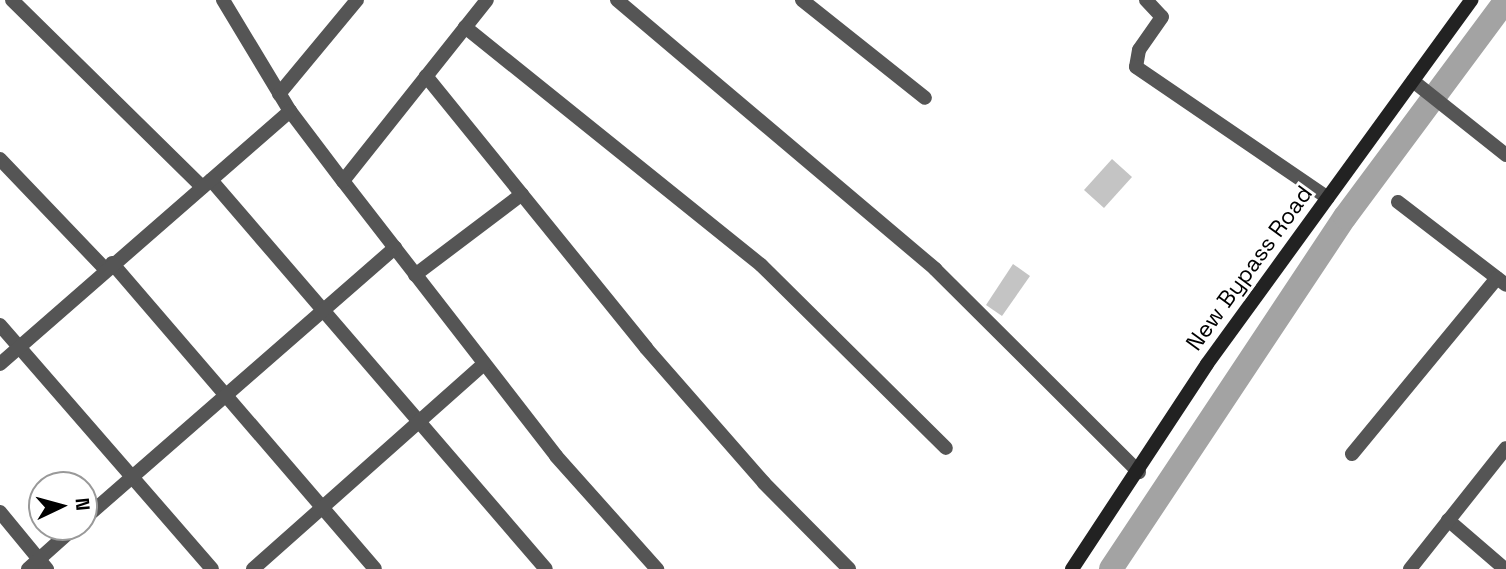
<!DOCTYPE html>
<html>
<head>
<meta charset="utf-8">
<style>
	body { margin:0 }
	#map { position:relative; width:1506px; height:569px; overflow:hidden; background:#fff; font-family:"Space Grotesk",sans-serif }
	div>[style] { position:absolute }
	.canal>* { height:24px; margin:-12px; padding:0 12px; transform-origin:12px; border-radius:12px; background:#a3a3a3 }
	.building>* { inset:0; background:#c4c4c4 }
	.street>* { height:14px; margin:-7px; padding:0 7px; transform-origin:7px; border-radius:7px; background:#555 }
	.secondary>* { height:14px; margin:-7px; padding:0 7px; transform-origin:7px; border-radius:7px; background:#222 }
	span { translate:-50% -50%; white-space:nowrap; text-align:center; line-height:1.15; -webkit-text-stroke:6px #fff; paint-order:stroke }
	.street-label { font-size:23px; color:#000 }
	.north { position:absolute; left:28px; top:471px; width:70px; height:70px; box-sizing:border-box; background:#fff; border:2px solid #999; border-radius:50%; rotate:85deg; font-size:19px; font-weight:700; line-height:28px; text-align:center; color:#000 }
	.north::after { content:''; display:block; margin:auto; width:24px; height:32px; background:#000; clip-path:polygon(50% 0,100% 100%,50% 72%,0 100%) }
</style>
</head>
<body>
<div id="map">
	<div class="canal">
		<i style="left:1111px;top:569px;width:423px;rotate:-56.4deg"></i>
		<i style="left:1345px;top:217px;width:270px;rotate:-53.4deg"></i>
	</div>
	<div class="building">
		<i style="clip-path:polygon(1112px 159px,1132px 177px,1104px 208px,1084px 190px)"></i>
		<i style="clip-path:polygon(1013px 264px,1030px 276px,1002px 316px,986px 305px)"></i>
	</div>
	<div class="street">
		<i style="left:12px;top:0;width:267px;rotate:44.5deg"></i>
		<i style="left:223px;top:0;width:130px;rotate:58.9deg"></i>
		<i style="left:290px;top:111px;width:88px;rotate:52.9deg"></i>
		<i style="left:343px;top:181px;width:348px;rotate:52.2deg"></i>
		<i style="left:556px;top:456px;width:152px;rotate:48.2deg"></i>
		<i style="left:617px;top:0;width:417px;rotate:40.2deg"></i>
		<i style="left:935px;top:269px;width:288px;rotate:44.9deg"></i>
		<i style="left:802px;top:0;width:157px;rotate:38.5deg"></i>
		<i style="left:1146px;top:0;width:23px;rotate:47deg"></i>
		<i style="left:1162px;top:17px;width:40px;rotate:124.9deg"></i>
		<i style="left:1139px;top:50px;width:17px;rotate:100deg"></i>
		<i style="left:1136px;top:67px;width:232px;rotate:34.3deg"></i>
		<i style="left:465px;top:27px;width:380px;rotate:38.8deg"></i>
		<i style="left:761px;top:265px;width:260px;rotate:44.7deg"></i>
		<i style="left:426px;top:76px;width:350px;rotate:51deg"></i>
		<i style="left:646px;top:348px;width:179px;rotate:48.8deg"></i>
		<i style="left:764px;top:483px;width:121px;rotate:45.3deg"></i>
		<i style="left:1413px;top:81px;width:119px;rotate:38.5deg"></i>
		<i style="left:279px;top:94px;width:122px;rotate:-50.3deg"></i>
		<i style="left:0;top:159px;width:152px;rotate:46.3deg"></i>
		<i style="left:211px;top:180px;width:513px;rotate:49.27deg"></i>
		<i style="left:343px;top:181px;width:231px;rotate:-51.5deg"></i>
		<i style="left:1398px;top:202px;width:136px;rotate:37.5deg"></i>
		<i style="left:112px;top:263px;width:403px;rotate:49.3deg"></i>
		<i style="left:415px;top:275px;width:134px;rotate:-37.1deg"></i>
		<i style="left:0;top:325px;width:323px;rotate:49deg"></i>
		<i style="left:0;top:364px;width:385px;rotate:-41.1deg"></i>
		<i style="left:1352px;top:454px;width:228px;rotate:-50.5deg"></i>
		<i style="left:0;top:512px;width:74px;rotate:50.5deg"></i>
		<i style="left:84px;top:519px;width:413px;rotate:-41.1deg"></i>
		<i style="left:1448px;top:520px;width:75px;rotate:40.7deg"></i>
		<i style="left:28px;top:569px;width:63px;rotate:-41.8deg"></i>
		<i style="left:253px;top:569px;width:309px;rotate:-41.6deg"></i>
		<i style="left:1410px;top:569px;width:154px;rotate:-51.6deg"></i>
	</div>
	<div class="secondary">
		<i style="left:1072px;top:569px;width:245px;rotate:-56.6deg"></i>
		<i style="left:1207px;top:364px;width:450px;rotate:-54deg"></i>
	</div>
	<div class="street-label">
		<span style="left:1249px;top:268px;rotate:-54deg">New Bypass Road</span>
	</div>
	<div class="north">N</div>
</div>
</body>
</html>
